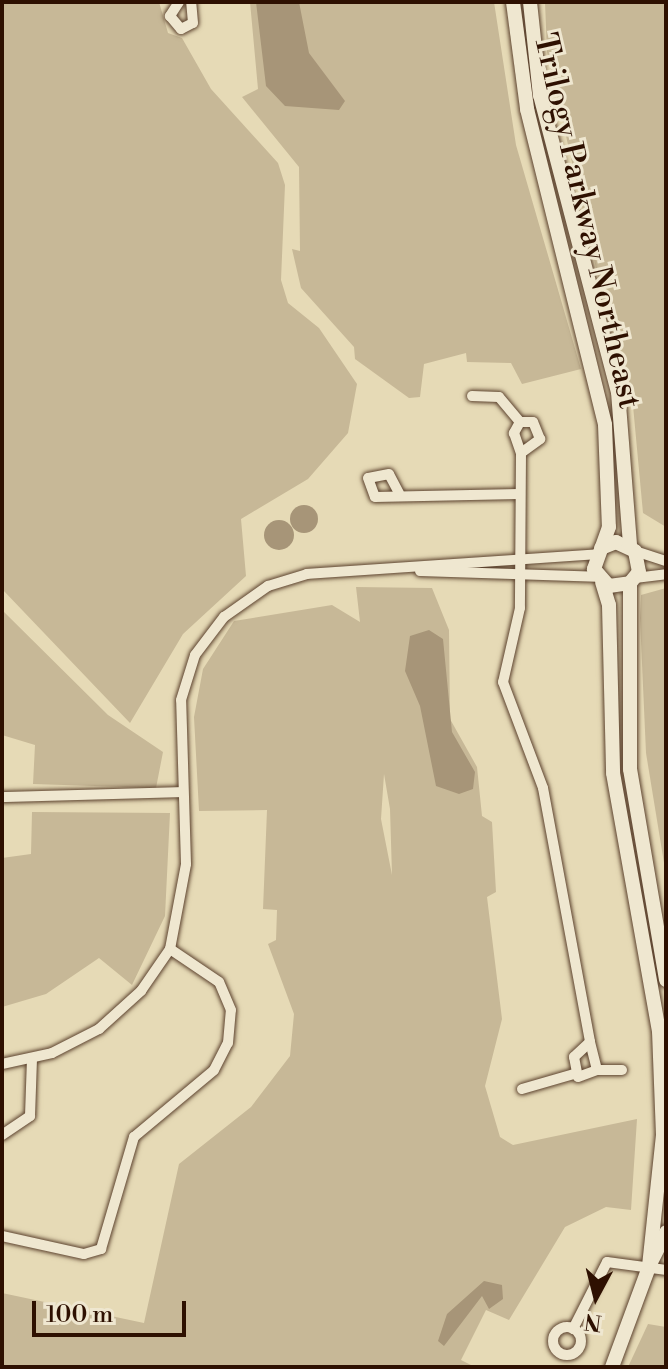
<!DOCTYPE html>
<html>
<head>
<meta charset="utf-8">
<style>
	body { margin:0 }
	#map { position:relative; width:668px; height:1369px; overflow:hidden; background:#e6dab6; font-family:"Libre Bodoni",serif }
	div>[style] { position:absolute }
	.green>* { inset:0; background:#c7b897 }
	.water>* { inset:0; background:#a79578 }
	.round { border-radius:50% }
	.roads { filter:drop-shadow(0 0 2px #5c422e) drop-shadow(0 0 2px #5c422e) }
	.street>* { height:10px; margin:-5px; padding:0 5px; transform-origin:5px; border-radius:5px; background:#efe7d0 }
	.street>.ring { margin:-5px; padding:0; box-sizing:content-box; background:none; border:10px solid #efe7d0; border-radius:50% }
	.secondary>* { height:14px; margin:-7px; padding:0 7px; transform-origin:7px; border-radius:7px; background:#efe7d0 }
	span { translate:-50% -50%; white-space:nowrap; text-align:center; line-height:1.15; -webkit-text-stroke:6px #efe7d0; paint-order:stroke }
	.street-label { font-size:32px; color:#2e1001 }
	.frame { position:absolute; inset:0; border:4px solid #2e1001; pointer-events:none }
	.north { position:absolute; left:556px; top:1257px; width:80px; height:80px; -webkit-text-stroke:6px #efe7d0; paint-order:stroke; rotate:187deg; font-size:22px; font-weight:700; line-height:32px; text-align:center; color:#2e1001 }
	.north::after { content:''; display:block; margin:auto; width:28px; height:36px; background:#2e1001; clip-path:polygon(50% 0,100% 100%,50% 72%,0 100%) }
	.scale { position:absolute; left:32px; top:1301px; width:154px; height:36px; box-sizing:border-box; border:4px solid #2e1001; border-top:0; padding-left:10px; font-size:24px; line-height:28px; white-space:nowrap; color:#2e1001; -webkit-text-stroke:6px #efe7d0; paint-order:stroke }
</style>
</head>
<body>
<div id="map">
	<div class="green">
		<i style="clip-path:polygon(2px 2px,159px 2px,168px 33px,182px 38px,211px 89px,278px 163px,285px 185px,281px 280px,288px 303px,319px 328px,357px 384px,348px 433px,308px 479px,241px 519px,246px 576px,183px 634px,130px 723px,2px 589px)"></i>
		<i style="clip-path:polygon(250px 2px,494px 2px,516px 145px,581px 369px,522px 384px,511px 363px,467px 362px,466px 353px,424px 364px,420px 397px,409px 398px,355px 359px,354px 347px,301px 288px,292px 249px,300px 251px,299px 167px,242px 97px,258px 89px)"></i>
		<i style="clip-path:polygon(545px 2px,666px 2px,666px 527px,643px 513px,632px 395px,627px 405px,547px 52px)"></i>
		<i style="clip-path:polygon(evenodd,356px 587px,432px 588px,449px 630px,450px 719px,477px 767px,482px 816px,492px 822px,496px 892px,487px 897px,502px 1019px,485px 1086px,500px 1137px,513px 1145px,637px 1119px,631px 1210px,606px 1207px,565px 1227px,509px 1320px,486px 1310px,461px 1360px,475px 1367px,2px 1367px,2px 1293px,144px 1323px,179px 1164px,251px 1107px,290px 1056px,294px 1014px,268px 944px,276px 940px,277px 910px,263px 909px,267px 810px,199px 811px,194px 717px,203px 669px,234px 621px,332px 605px,360px 622px,356px 587px,384px 774px,390px 809px,392px 875px,381px 819px,384px 774px)"></i>
		<i style="clip-path:polygon(666px 588px,666px 875px,646px 753px,640px 618px,641px 595px)"></i>
		<i style="clip-path:polygon(2px 610px,108px 715px,163px 752px,156px 788px,33px 784px,35px 745px,2px 735px)"></i>
		<i style="clip-path:polygon(32px 812px,170px 813px,165px 916px,132px 985px,99px 958px,46px 994px,2px 1007px,2px 858px,31px 854px)"></i>
		<i style="clip-path:polygon(648px 1324px,666px 1327px,666px 1367px,628px 1367px)"></i>
	</div>
	<div class="water">
		<i style="clip-path:polygon(256px 2px,299px 2px,309px 53px,345px 101px,339px 110px,285px 106px,266px 86px)"></i>
		<i class="round" style="left:290px;top:505px;width:28px;height:28px"></i>
		<i class="round" style="left:264px;top:520px;width:30px;height:30px"></i>
		<i style="clip-path:polygon(429px 630px,443px 639px,452px 732px,475px 772px,473px 789px,459px 794px,436px 786px,420px 706px,405px 671px,410px 636px)"></i>
		<i style="clip-path:polygon(484px 1281px,502px 1285px,503px 1299px,489px 1309px,482px 1296px,444px 1346px,438px 1341px,447px 1314px)"></i>
	</div>
	<div class="roads">
		<div class="street">
			<i style="left:179px;top:2px;width:17px;rotate:123deg"></i>
			<i style="left:170px;top:16px;width:17px;rotate:50deg"></i>
			<i style="left:181px;top:29px;width:13px;rotate:-27deg"></i>
			<i style="left:193px;top:23px;width:21px;rotate:-95deg"></i>
			<i style="left:472px;top:396px;width:27px;rotate:2deg"></i>
			<i style="left:499px;top:397px;width:33px;rotate:50deg"></i>
			<i style="left:521px;top:453px;width:24px;rotate:-36deg"></i>
			<i style="left:540px;top:439px;width:18px;rotate:-112deg"></i>
			<i style="left:533px;top:422px;width:13px;rotate:180deg"></i>
			<i style="left:520px;top:422px;width:13px;rotate:119deg"></i>
			<i style="left:514px;top:433px;width:21px;rotate:71deg"></i>
			<i style="left:521px;top:453px;width:155px;rotate:90.4deg"></i>
			<i style="left:520px;top:608px;width:76px;rotate:102.9deg"></i>
			<i style="left:503px;top:682px;width:113px;rotate:69.3deg"></i>
			<i style="left:543px;top:788px;width:258px;rotate:79.5deg"></i>
			<i style="left:590px;top:1042px;width:22px;rotate:137deg"></i>
			<i style="left:574px;top:1057px;width:20px;rotate:79deg"></i>
			<i style="left:578px;top:1077px;width:20px;rotate:-20deg"></i>
			<i style="left:597px;top:1070px;width:29px;rotate:-104deg"></i>
			<i style="left:399px;top:493px;width:21px;rotate:-118deg"></i>
			<i style="left:389px;top:474px;width:21px;rotate:169deg"></i>
			<i style="left:368px;top:478px;width:20px;rotate:70deg"></i>
			<i style="left:375px;top:497px;width:144px;rotate:-1.2deg"></i>
			<i style="left:635px;top:551px;width:33px;rotate:18deg"></i>
			<i style="left:420px;top:571px;width:177px;rotate:1.9deg"></i>
			<i style="left:635px;top:578px;width:31px;rotate:-7deg"></i>
			<i style="left:2px;top:797px;width:178px;rotate:-1.6deg"></i>
			<i style="left:2px;top:1064px;width:51px;rotate:-12.4deg"></i>
			<i style="left:52px;top:1053px;width:53px;rotate:-27.1deg"></i>
			<i style="left:99px;top:1029px;width:57px;rotate:-42.1deg"></i>
			<i style="left:141px;top:991px;width:51px;rotate:-55.4deg"></i>
			<i style="left:170px;top:949px;width:86px;rotate:-79.3deg"></i>
			<i style="left:186px;top:864px;width:164px;rotate:-91.7deg"></i>
			<i style="left:181px;top:700px;width:47px;rotate:-72.7deg"></i>
			<i style="left:195px;top:655px;width:48px;rotate:-52.7deg"></i>
			<i style="left:224px;top:617px;width:54px;rotate:-35.2deg"></i>
			<i style="left:268px;top:586px;width:41px;rotate:-17.1deg"></i>
			<i style="left:307px;top:574px;width:291px;rotate:-3.9deg"></i>
			<i style="left:597px;top:1070px;width:25px"></i>
			<i style="left:522px;top:1089px;width:54px;rotate:-16.1deg"></i>
			<i style="left:2px;top:1135px;width:34px;rotate:-34deg"></i>
			<i style="left:30px;top:1116px;width:56px;rotate:-88deg"></i>
			<i style="left:2px;top:1236px;width:84px;rotate:12.4deg"></i>
			<i style="left:84px;top:1254px;width:18px;rotate:-16deg"></i>
			<i style="left:101px;top:1249px;width:117px;rotate:-73.6deg"></i>
			<i style="left:134px;top:1137px;width:104px;rotate:-39.9deg"></i>
			<i style="left:214px;top:1070px;width:30px;rotate:-63deg"></i>
			<i style="left:228px;top:1043px;width:33px;rotate:-85deg"></i>
			<i style="left:231px;top:1010px;width:30px;rotate:-113deg"></i>
			<i style="left:219px;top:982px;width:59px;rotate:-146deg"></i>
			<i class="ring" style="left:553px;top:1327px;width:18px;height:18px"></i>
			<i style="left:573px;top:1329px;width:75px;rotate:-63.1deg"></i>
			<i style="left:607px;top:1262px;width:60px;rotate:7.7deg"></i>
		</div>
		<div class="secondary">
			<i style="left:513px;top:2px;width:108px;rotate:82.5deg"></i>
			<i style="left:527px;top:109px;width:325px;rotate:76.1deg"></i>
			<i style="left:605px;top:425px;width:102px;rotate:87.8deg"></i>
			<i style="left:609px;top:527px;width:45px;rotate:109.7deg"></i>
			<i style="left:594px;top:569px;width:23px;rotate:49deg"></i>
			<i style="left:609px;top:586px;width:21px;rotate:-8deg"></i>
			<i style="left:630px;top:583px;width:14px;rotate:-51deg"></i>
			<i style="left:639px;top:572px;width:21px;rotate:-101deg"></i>
			<i style="left:635px;top:551px;width:21px;rotate:-155deg"></i>
			<i style="left:616px;top:542px;width:16px;rotate:158deg"></i>
			<i style="left:530px;top:2px;width:94px;rotate:83.9deg"></i>
			<i style="left:540px;top:95px;width:307px;rotate:75.3deg"></i>
			<i style="left:618px;top:392px;width:154px;rotate:85.5deg"></i>
			<i style="left:602px;top:582px;width:24px;rotate:73deg"></i>
			<i style="left:609px;top:605px;width:168px;rotate:88.6deg"></i>
			<i style="left:613px;top:773px;width:262px;rotate:79.9deg"></i>
			<i style="left:659px;top:1031px;width:104px;rotate:87.8deg"></i>
			<i style="left:663px;top:1135px;width:133px;rotate:96.1deg"></i>
			<i style="left:649px;top:1267px;width:107px;rotate:110.3deg"></i>
			<i style="left:630px;top:583px;width:186px;rotate:90deg"></i>
			<i style="left:630px;top:769px;width:214px;rotate:80.3deg"></i>
			<i style="left:649px;top:1266px;width:38px;rotate:-63deg"></i>
		</div>
	</div>
	<div class="street-label">
		<span style="left:587px;top:221px;rotate:77deg">Trilogy Parkway Northeast</span>
	</div>
	<div class="frame"></div>
	<div class="north">N</div>
	<div class="scale">100 m</div>
</div>
</body>
</html>
